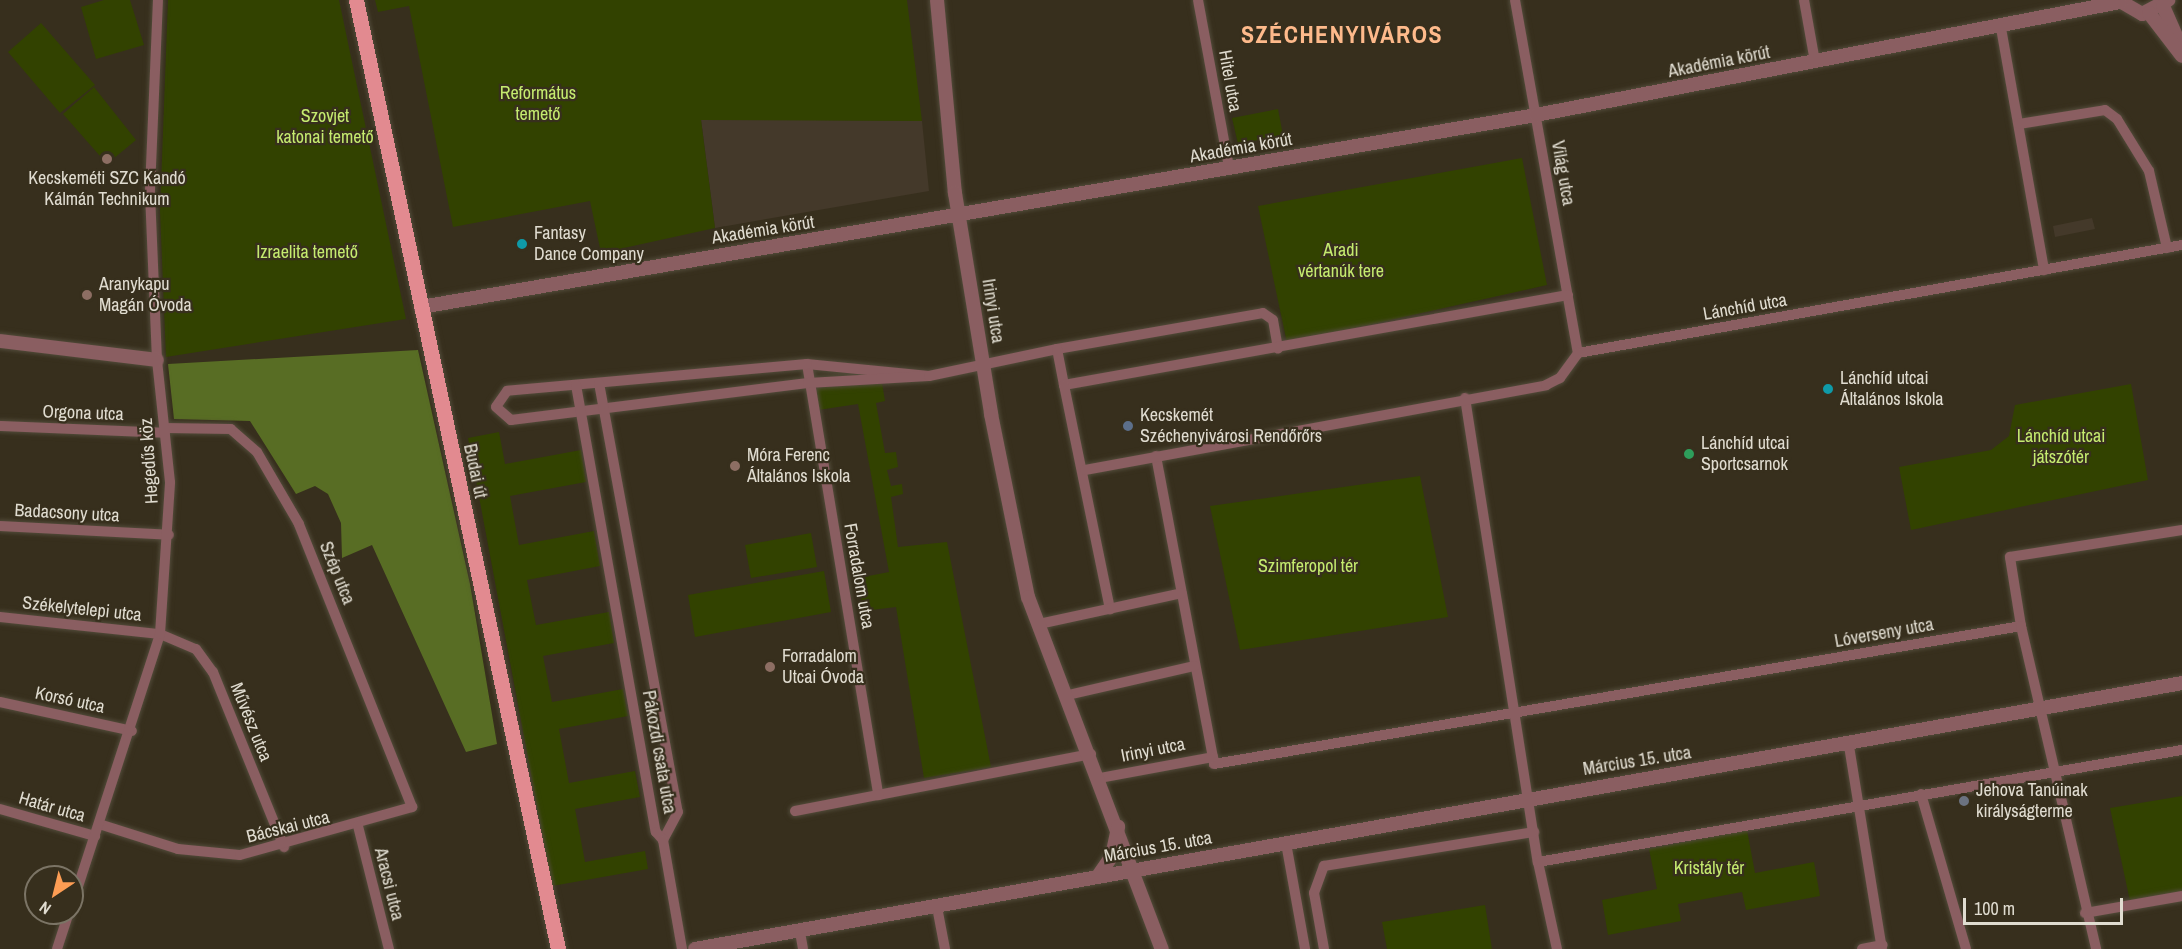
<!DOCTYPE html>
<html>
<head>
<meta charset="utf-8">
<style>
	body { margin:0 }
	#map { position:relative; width:2182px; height:949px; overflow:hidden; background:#372f1d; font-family:"Archivo Narrow",sans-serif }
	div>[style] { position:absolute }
	.industrial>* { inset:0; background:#44392a }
	.green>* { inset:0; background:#324200 }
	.forest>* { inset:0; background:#586d24 }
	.roads { filter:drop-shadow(0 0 2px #524b3a) drop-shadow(0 0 2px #524b3a) }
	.minor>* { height:10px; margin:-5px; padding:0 5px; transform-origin:5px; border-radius:5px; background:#8a5e61 }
	.tertiary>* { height:14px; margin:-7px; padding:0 7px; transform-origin:7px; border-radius:7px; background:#8a5e61 }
	.primary>* { height:15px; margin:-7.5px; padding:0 7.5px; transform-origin:7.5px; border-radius:7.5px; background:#e28a90 }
	.dots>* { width:16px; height:16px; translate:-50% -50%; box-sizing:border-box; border:3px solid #372f1d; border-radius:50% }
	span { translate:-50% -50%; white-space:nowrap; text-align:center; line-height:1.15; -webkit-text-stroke:4.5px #372f1d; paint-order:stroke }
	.street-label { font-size:18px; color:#e0dcd0 }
	.park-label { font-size:18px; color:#c5eb6f }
	.poi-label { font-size:18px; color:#e0dcd0 }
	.left { translate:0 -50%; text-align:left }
	.district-label { font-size:24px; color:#feba8b; font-weight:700; letter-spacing:1.5px }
	.north { position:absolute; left:24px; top:865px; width:60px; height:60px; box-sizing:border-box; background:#372f1d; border:2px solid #7b7465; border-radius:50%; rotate:215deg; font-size:16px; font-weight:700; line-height:24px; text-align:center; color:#e0dcd0 }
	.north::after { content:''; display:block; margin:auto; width:21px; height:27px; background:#fd9d54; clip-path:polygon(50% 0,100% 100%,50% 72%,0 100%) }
	.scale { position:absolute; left:1963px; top:898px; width:160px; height:27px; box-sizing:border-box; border:3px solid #e0dcd0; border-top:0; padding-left:8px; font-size:18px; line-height:21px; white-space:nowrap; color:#e0dcd0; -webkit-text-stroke:4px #372f1d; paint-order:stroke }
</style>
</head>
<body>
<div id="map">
	<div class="industrial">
		<i style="clip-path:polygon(701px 119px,922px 121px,929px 191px,715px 228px)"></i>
		<i style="clip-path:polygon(2092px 218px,2095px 229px,2055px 237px,2053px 226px)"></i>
	</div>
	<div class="green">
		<i style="clip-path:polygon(104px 0,130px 0,144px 45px,96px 59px,81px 7px)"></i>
		<i style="clip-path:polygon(168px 0,339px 0,406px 319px,166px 357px,160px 211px)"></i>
		<i style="clip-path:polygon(375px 0,907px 0,922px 121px,701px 120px,715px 228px,601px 253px,590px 201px,453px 227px,409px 6px,378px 12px)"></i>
		<i style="clip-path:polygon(41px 23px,95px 85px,60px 113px,8px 52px)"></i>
		<i style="clip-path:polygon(94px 87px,136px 140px,107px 164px,63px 114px)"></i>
		<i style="clip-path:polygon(1278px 109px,1283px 135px,1238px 144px,1232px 118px)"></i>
		<i style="clip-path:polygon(1522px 158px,1547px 285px,1287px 343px,1258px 206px)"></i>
		<i style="clip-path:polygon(882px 383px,885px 401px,876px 403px,885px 453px,896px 452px,898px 467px,887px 470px,891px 486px,902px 484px,903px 494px,891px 497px,898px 547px,947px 542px,991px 767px,924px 778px,896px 607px,863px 611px,858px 578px,889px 572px,858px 404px,818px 410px,814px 388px)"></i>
		<i style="clip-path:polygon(2131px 384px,2148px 480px,1911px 530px,1899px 467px,1991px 450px,2009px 436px,2015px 405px)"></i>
		<i style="clip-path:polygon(499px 432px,505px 464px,581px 450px,586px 482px,510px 496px,519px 545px,594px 531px,600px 566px,527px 580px,536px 625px,609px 612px,614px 643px,543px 656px,552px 702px,623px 689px,628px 716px,559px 729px,569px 783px,635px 771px,640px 797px,575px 809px,585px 862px,645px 851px,648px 869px,552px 886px,468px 438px)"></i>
		<i style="clip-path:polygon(1420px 476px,1448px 617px,1240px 650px,1210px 506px)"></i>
		<i style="clip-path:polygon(811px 533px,817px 567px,751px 578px,745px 545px)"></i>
		<i style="clip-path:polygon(824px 571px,831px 612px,695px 637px,688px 595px)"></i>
		<i style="clip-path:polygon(2182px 796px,2182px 892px,2130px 901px,2110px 808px)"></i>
		<i style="clip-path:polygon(1747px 830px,1755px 873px,1814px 862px,1820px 896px,1746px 910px,1742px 892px,1678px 904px,1681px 921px,1608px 935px,1602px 900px,1657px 889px,1649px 849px)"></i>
		<i style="clip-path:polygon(1485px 905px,1492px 949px,1387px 949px,1382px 922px)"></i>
	</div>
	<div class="forest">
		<i style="clip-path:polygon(418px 350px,470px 584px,497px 744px,466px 752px,372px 545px,342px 558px,341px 523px,328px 494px,315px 486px,296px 494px,250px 421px,174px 419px,168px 364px)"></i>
	</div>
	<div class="roads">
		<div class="minor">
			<i style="left:1198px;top:0;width:171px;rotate:79.5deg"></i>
			<i style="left:1515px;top:0;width:359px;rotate:79.9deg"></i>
			<i style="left:1804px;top:0;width:63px;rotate:79.9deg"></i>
			<i style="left:2001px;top:28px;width:246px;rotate:79.9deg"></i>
			<i style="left:2019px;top:124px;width:87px;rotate:-9.2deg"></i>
			<i style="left:2105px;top:110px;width:15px;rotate:37deg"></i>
			<i style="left:2117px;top:119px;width:61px;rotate:58.4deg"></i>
			<i style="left:2149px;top:171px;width:79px;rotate:76.8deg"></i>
			<i style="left:1057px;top:349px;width:209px;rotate:-9.9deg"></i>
			<i style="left:1263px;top:313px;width:12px;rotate:35deg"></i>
			<i style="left:1273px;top:320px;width:29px;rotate:80deg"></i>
			<i style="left:1578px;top:353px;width:614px;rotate:-10.14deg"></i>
			<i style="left:807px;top:364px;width:437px;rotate:80.6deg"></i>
			<i style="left:878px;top:795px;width:217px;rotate:-10.9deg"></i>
			<i style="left:929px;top:376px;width:123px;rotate:-174.4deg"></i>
			<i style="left:807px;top:364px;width:301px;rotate:174.9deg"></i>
			<i style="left:507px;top:391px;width:19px;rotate:125deg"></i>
			<i style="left:496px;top:407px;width:20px;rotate:41deg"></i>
			<i style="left:511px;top:420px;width:299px;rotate:-7.1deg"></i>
			<i style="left:808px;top:383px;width:121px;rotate:-3.3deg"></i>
			<i style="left:929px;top:376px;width:131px;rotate:-11.9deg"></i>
			<i style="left:1057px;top:349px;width:37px;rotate:79deg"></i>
			<i style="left:1064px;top:385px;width:512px;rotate:-10.12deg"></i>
			<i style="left:599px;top:383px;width:436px;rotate:79.6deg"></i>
			<i style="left:678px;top:812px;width:32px;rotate:118deg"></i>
			<i style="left:576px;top:385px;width:454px;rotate:79.9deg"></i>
			<i style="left:656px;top:832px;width:11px;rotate:49deg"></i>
			<i style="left:1064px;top:385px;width:229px;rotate:78.4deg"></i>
			<i style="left:1465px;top:398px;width:470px;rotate:81.1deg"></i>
			<i style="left:1538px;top:862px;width:89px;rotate:77.7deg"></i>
			<i style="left:0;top:426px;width:165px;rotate:2.4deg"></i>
			<i style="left:1156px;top:456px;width:313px;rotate:79.3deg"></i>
			<i style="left:1214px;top:764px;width:819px;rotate:-9.7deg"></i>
			<i style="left:2021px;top:626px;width:70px;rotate:-99.1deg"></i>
			<i style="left:2010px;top:557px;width:174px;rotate:-8.9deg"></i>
			<i style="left:1085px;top:470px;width:469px;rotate:-10.4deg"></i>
			<i style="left:1546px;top:385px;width:16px;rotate:-27deg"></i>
			<i style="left:1560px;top:378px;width:31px;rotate:-54deg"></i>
			<i style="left:0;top:526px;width:169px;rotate:3deg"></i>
			<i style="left:0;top:617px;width:161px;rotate:6.1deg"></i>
			<i style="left:160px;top:634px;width:39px;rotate:23deg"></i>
			<i style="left:196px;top:649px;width:29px;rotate:54deg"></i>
			<i style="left:213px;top:672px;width:189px;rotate:67.9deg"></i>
			<i style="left:1039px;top:624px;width:146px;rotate:-12.2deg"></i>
			<i style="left:2021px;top:626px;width:332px;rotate:76.9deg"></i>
			<i style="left:1068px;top:695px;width:130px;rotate:-12.9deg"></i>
			<i style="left:0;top:702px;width:135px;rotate:12.4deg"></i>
			<i style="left:1849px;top:746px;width:206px;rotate:80.8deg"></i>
			<i style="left:1100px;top:778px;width:115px;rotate:-10.5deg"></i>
			<i style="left:1921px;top:794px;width:161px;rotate:73.8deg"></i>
			<i style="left:0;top:809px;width:99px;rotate:15.9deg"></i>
			<i style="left:795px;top:811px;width:85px;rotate:-10.9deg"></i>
			<i style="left:99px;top:824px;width:83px;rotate:17.6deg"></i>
			<i style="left:178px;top:849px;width:62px;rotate:5.5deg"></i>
			<i style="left:240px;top:855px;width:179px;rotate:-15.6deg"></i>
			<i style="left:412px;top:807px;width:305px;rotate:-111.8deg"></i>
			<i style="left:299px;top:524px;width:83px;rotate:-120.3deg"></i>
			<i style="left:257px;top:452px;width:35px;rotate:-139deg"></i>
			<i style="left:231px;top:429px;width:66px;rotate:-179.1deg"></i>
			<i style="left:358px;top:826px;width:127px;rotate:75.9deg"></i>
			<i style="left:663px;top:840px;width:111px;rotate:80.1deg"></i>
			<i style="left:1286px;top:843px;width:108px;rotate:79.8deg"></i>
			<i style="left:1538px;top:862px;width:654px;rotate:-9.87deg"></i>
			<i style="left:72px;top:905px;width:285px;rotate:-72deg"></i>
			<i style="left:160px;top:634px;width:152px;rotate:-86.2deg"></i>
			<i style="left:170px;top:482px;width:123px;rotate:-96.1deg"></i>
			<i style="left:157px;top:360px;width:170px;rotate:-92.4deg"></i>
			<i style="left:150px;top:190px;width:190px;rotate:-87.6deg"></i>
			<i style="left:937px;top:907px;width:43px;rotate:79.2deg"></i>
			<i style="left:2085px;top:913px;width:98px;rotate:-9.9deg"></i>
			<i style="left:800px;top:932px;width:17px;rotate:80deg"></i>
			<i style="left:57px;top:949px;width:38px;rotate:-72deg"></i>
			<i style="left:1324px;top:949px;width:57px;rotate:-100.1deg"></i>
			<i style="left:1314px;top:893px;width:29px;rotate:-70deg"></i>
			<i style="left:1324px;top:866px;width:213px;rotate:-9.2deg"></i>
			<i style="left:1862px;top:949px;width:21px;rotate:-11deg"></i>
		</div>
		<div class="tertiary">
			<i style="left:937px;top:0;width:194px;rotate:84.7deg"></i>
			<i style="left:955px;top:193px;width:224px;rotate:80.7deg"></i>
			<i style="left:991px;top:414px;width:187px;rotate:78.6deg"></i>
			<i style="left:1028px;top:597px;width:377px;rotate:69.2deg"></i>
			<i style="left:2118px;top:0;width:28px;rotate:30deg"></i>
			<i style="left:2142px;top:14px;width:30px;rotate:-28deg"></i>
			<i style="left:2163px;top:6px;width:45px;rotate:66.3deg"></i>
			<i style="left:2149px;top:13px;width:54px;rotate:52.5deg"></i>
			<i style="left:421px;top:307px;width:1131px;rotate:-9.77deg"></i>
			<i style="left:1536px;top:115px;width:595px;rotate:-10.95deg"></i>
			<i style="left:0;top:341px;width:158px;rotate:6.9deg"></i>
			<i style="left:1098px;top:876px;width:24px;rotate:-55deg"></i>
			<i style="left:1112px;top:856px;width:30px;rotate:-78deg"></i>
			<i style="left:695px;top:949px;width:1511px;rotate:-10.14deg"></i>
		</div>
		<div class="primary">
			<i style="left:356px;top:0;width:970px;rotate:77.98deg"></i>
		</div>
	</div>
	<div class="dots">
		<i style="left:107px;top:159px;background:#8d6e63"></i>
		<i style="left:522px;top:244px;background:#0f9aa8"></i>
		<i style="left:87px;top:295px;background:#8d6e63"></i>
		<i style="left:1828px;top:389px;background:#0f9aa8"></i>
		<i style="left:1128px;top:426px;background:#5c6f8a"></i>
		<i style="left:1689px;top:454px;background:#2e9e5b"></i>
		<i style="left:735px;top:466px;background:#8d6e63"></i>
		<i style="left:770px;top:667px;background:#8d6e63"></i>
		<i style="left:1964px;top:801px;background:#6b7280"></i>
	</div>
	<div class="street-label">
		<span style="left:1719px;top:62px;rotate:-11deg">Akadémia körút</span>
		<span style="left:1230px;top:81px;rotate:80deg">Hitel utca</span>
		<span style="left:1241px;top:148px;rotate:-10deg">Akadémia körút</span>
		<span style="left:1563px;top:173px;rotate:80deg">Világ utca</span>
		<span style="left:763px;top:230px;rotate:-9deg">Akadémia körút</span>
		<span style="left:1745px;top:307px;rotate:-10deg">Lánchíd utca</span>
		<span style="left:993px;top:311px;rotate:81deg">Irinyi utca</span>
		<span style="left:83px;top:413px;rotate:2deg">Orgona utca</span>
		<span style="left:149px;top:461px;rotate:-94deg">Hegedűs köz</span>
		<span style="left:475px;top:471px;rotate:78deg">Budai út</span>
		<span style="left:67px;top:513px;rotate:3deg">Badacsony utca</span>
		<span style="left:337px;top:573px;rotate:68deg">Szép utca</span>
		<span style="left:859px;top:576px;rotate:80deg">Forradalom utca</span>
		<span style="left:82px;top:609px;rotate:6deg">Székelytelepi utca</span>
		<span style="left:1884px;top:633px;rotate:-10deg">Lóverseny utca</span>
		<span style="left:70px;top:700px;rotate:12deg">Korsó utca</span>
		<span style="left:251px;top:722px;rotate:68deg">Művész utca</span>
		<span style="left:1153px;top:750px;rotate:-11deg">Irinyi utca</span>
		<span style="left:659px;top:752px;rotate:80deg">Pákozdi csata utca</span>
		<span style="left:1637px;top:761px;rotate:-9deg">Március 15. utca</span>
		<span style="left:52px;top:807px;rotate:16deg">Határ utca</span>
		<span style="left:288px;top:827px;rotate:-14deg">Bácskai utca</span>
		<span style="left:1158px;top:847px;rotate:-10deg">Március 15. utca</span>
		<span style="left:389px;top:884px;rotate:76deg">Aracsi utca</span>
	</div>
	<div class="park-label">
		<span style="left:538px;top:104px">Református<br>temető</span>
		<span style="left:325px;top:127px">Szovjet<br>katonai temető</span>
		<span style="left:1341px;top:261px">Aradi<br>vértanúk tere</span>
		<span style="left:307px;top:252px">Izraelita temető</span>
		<span style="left:2061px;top:447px">Lánchíd utcai<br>játszótér</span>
		<span style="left:1308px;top:566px">Szimferopol tér</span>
		<span style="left:1709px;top:868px">Kristály tér</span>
	</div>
	<div class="poi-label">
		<span style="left:107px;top:189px">Kecskeméti SZC Kandó<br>Kálmán Technikum</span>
		<span class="left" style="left:534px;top:244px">Fantasy<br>Dance Company</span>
		<span class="left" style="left:99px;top:295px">Aranykapu<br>Magán Óvoda</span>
		<span class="left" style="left:1840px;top:389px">Lánchíd utcai<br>Általános Iskola</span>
		<span class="left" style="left:1140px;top:426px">Kecskemét<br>Széchenyivárosi Rendőrőrs</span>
		<span class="left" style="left:1701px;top:454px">Lánchíd utcai<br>Sportcsarnok</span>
		<span class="left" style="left:747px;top:466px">Móra Ferenc<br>Általános Iskola</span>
		<span class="left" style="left:782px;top:667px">Forradalom<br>Utcai Óvoda</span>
		<span class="left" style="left:1976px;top:801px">Jehova Tanúinak<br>királyságterme</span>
	</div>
	<div class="district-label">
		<span style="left:1342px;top:35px">SZÉCHENYIVÁROS</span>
	</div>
	<div class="north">N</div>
	<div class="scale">100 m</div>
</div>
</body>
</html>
